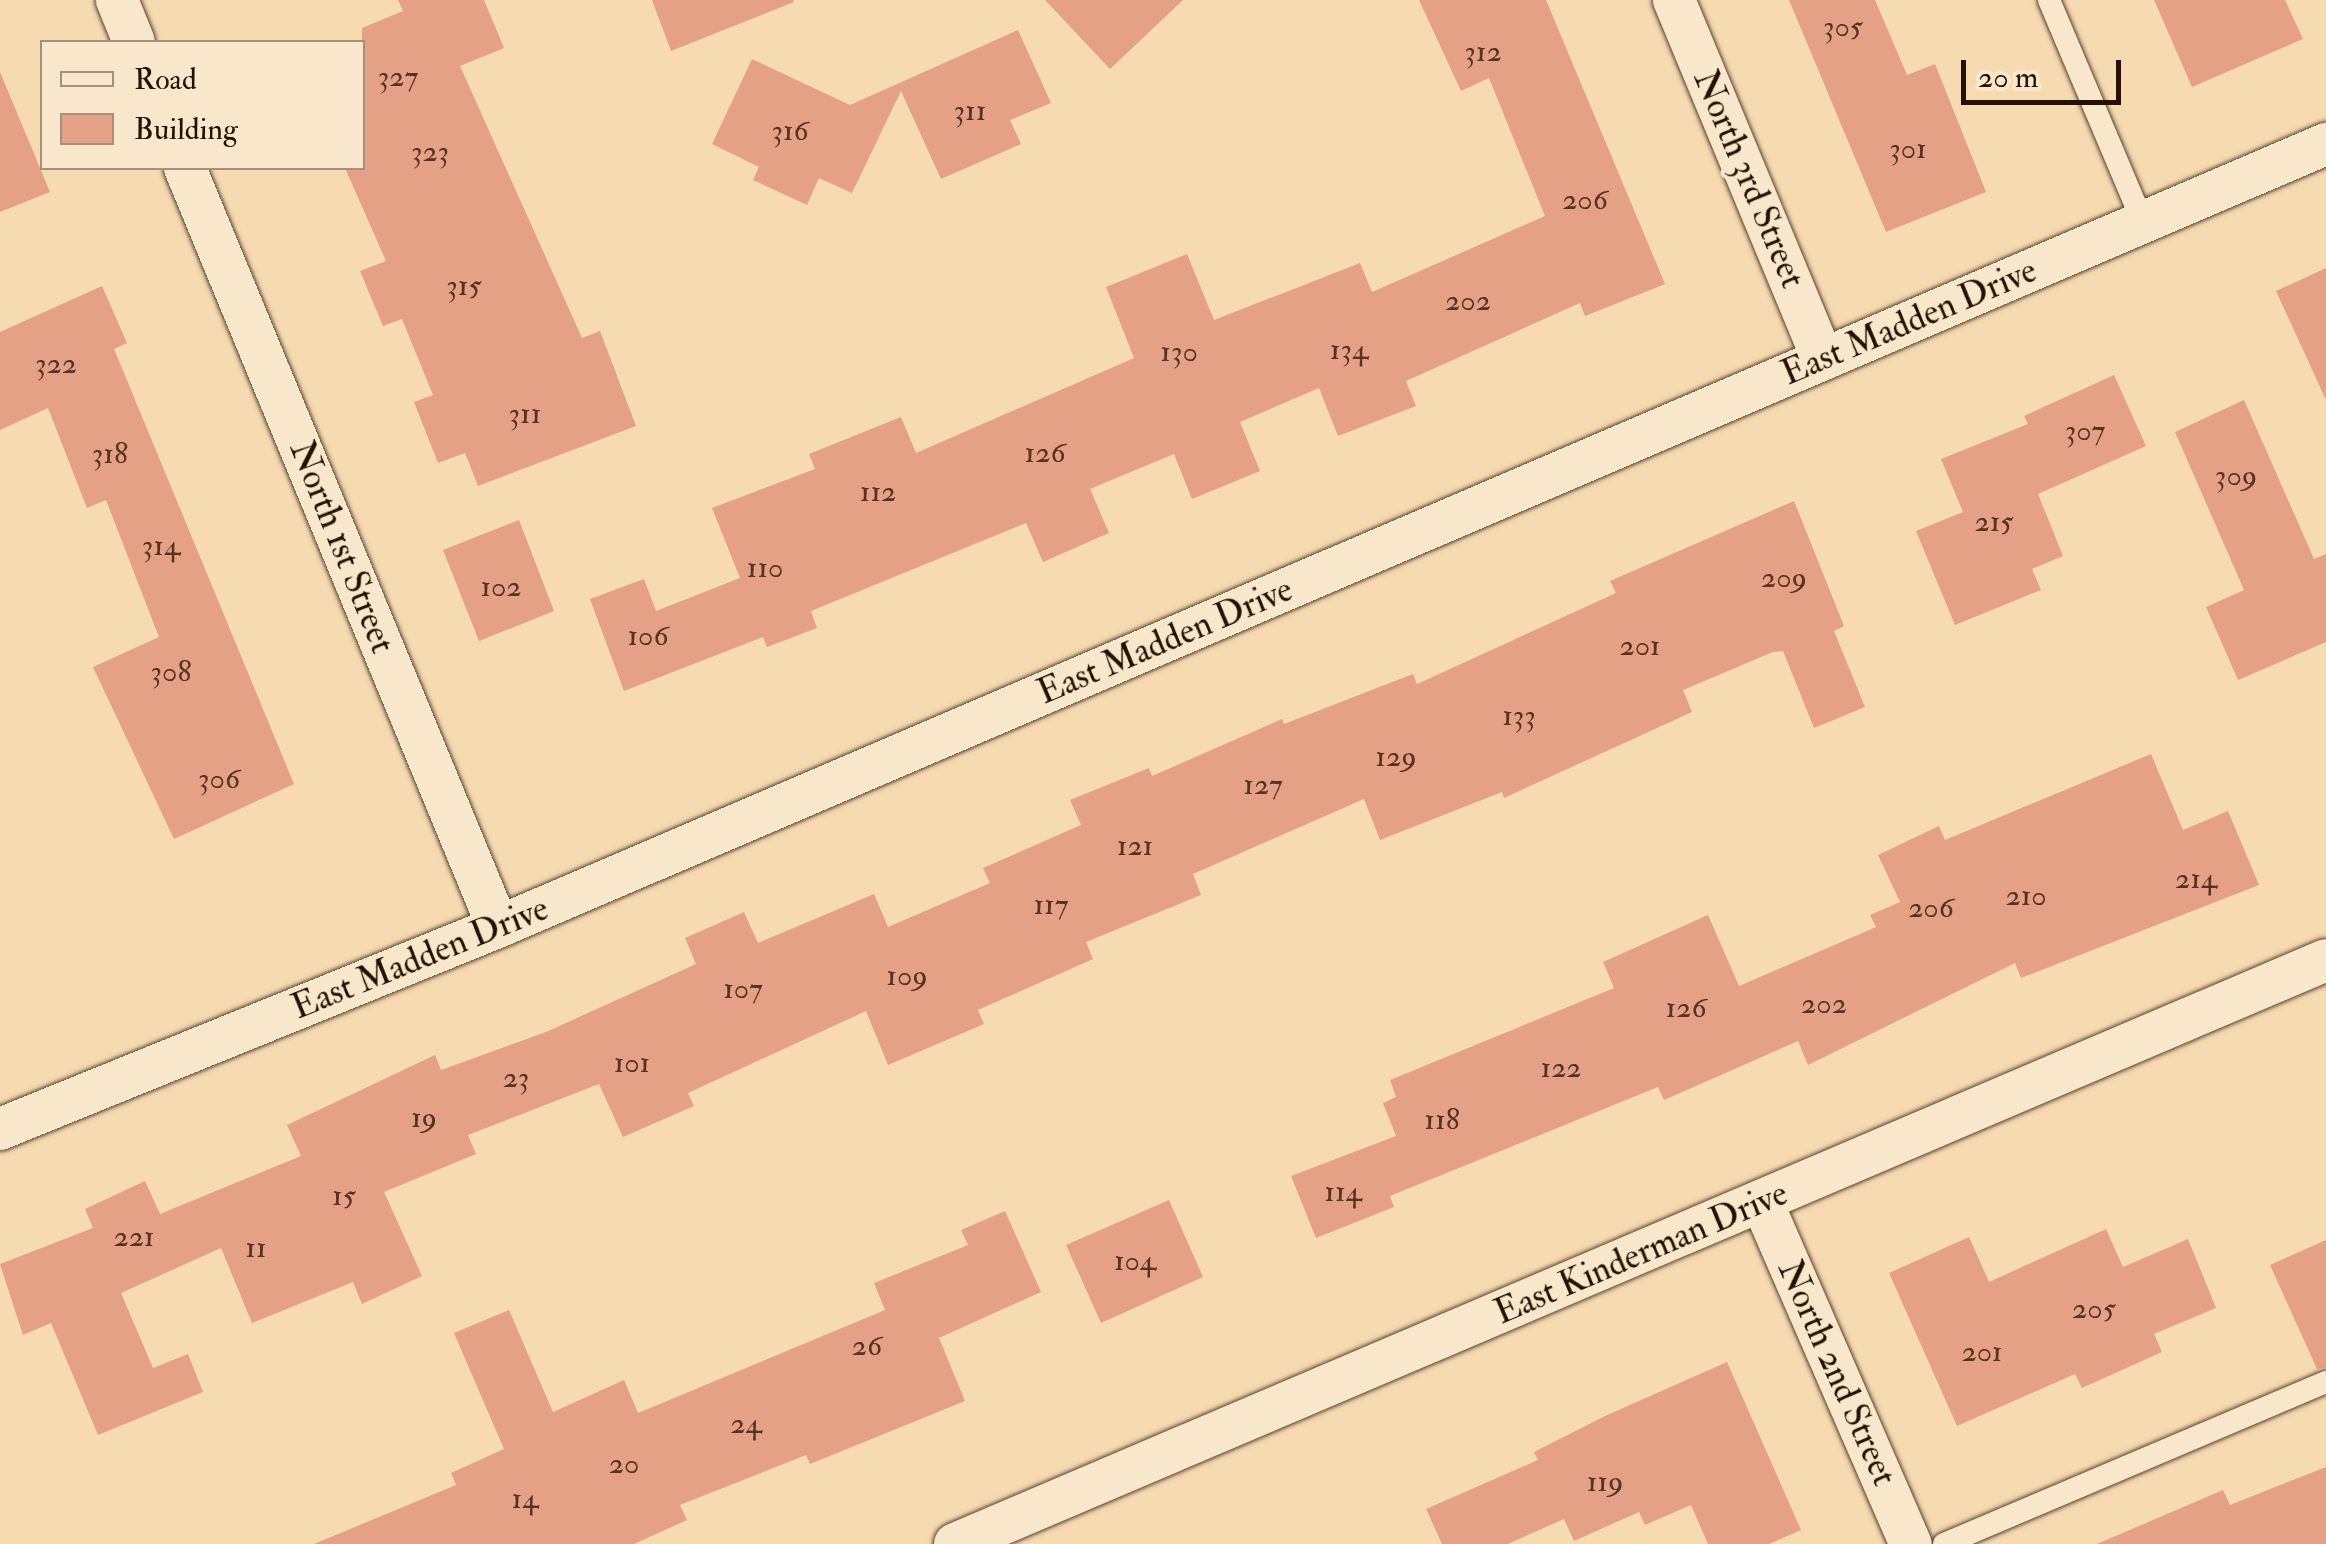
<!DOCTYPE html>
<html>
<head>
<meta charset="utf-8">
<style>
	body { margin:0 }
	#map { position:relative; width:2326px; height:1544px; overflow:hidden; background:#f6dab0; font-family:"IM FELL Double Pica",serif }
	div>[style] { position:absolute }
	.building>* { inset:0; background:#e5a186 }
	.roads { filter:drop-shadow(0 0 2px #59422c) drop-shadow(0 0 2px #59422c) }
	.service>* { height:22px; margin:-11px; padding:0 11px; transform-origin:11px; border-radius:11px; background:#f9e7cc }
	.minor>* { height:42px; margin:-21px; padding:0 21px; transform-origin:21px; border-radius:21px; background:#f9e7cc }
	span { translate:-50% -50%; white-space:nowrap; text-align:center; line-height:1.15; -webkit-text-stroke:8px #f9e7cc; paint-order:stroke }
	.number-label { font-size:30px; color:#553422 }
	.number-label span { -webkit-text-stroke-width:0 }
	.street-label { font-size:35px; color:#251000 }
	.legend { position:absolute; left:40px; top:40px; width:325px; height:130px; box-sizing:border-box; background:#f9e7cc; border:2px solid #a4917a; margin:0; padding:12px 18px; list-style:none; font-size:30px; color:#251000 }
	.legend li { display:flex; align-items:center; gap:20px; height:50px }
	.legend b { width:50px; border:2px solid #a4917a }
	.scale { position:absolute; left:1961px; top:60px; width:160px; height:45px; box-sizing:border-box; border:5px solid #251000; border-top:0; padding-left:12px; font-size:30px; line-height:35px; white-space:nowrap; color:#251000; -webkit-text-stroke:8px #f9e7cc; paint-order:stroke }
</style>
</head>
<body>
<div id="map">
	<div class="building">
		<i style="clip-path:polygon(398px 0,484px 0,504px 48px,460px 66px,582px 338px,600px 331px,636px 426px,478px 486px,465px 453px,438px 463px,414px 402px,433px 395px,402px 319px,383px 326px,360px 271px,386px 261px,345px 168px,362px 168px,362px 28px,403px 11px)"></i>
		<i style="clip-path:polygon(652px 0,793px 0,794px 2px,671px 51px)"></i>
		<i style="clip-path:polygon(1045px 0,1183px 0,1110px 69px)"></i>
		<i style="clip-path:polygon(1419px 0,1546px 0,1665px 284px,1585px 316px,1580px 303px,1406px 381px,1416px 406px,1338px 436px,1319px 388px,1240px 422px,1260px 471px,1192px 499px,1174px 454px,1090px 489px,1109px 533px,1043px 562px,1026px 523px,811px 611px,817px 628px,767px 647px,763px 637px,624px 691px,590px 599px,644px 579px,656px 611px,740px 578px,712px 508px,815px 469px,809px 454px,901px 417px,916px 453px,1134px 358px,1106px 287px,1187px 254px,1214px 320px,1360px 263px,1372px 292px,1545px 216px,1489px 78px,1461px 91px)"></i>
		<i style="clip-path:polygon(1789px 0,1875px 0,1907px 75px,1935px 64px,1986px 192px,1886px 232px)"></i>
		<i style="clip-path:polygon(2154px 0,2285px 0,2303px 39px,2192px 87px)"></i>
		<i style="clip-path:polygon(1018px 30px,1051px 103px,1010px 120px,1021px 144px,941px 179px,901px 91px,852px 193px,819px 178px,807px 205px,753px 180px,759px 167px,712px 144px,752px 59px,850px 105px)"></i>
		<i style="clip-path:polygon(0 72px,50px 192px,0 212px)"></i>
		<i style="clip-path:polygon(2326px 268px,2326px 400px,2276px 291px)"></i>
		<i style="clip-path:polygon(102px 286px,127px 343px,114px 349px,294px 784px,174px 839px,93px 667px,159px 637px,106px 500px,87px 508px,48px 408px,0 430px,0 332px)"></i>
		<i style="clip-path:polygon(2114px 375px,2146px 446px,2038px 494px,2063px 556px,2032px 569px,2041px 590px,1955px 625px,1916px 531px,1963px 512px,1941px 459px,2028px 424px,2024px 416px)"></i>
		<i style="clip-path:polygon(2244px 400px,2314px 559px,2326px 554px,2326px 642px,2238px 680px,2206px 607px,2244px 590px,2175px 432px)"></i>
		<i style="clip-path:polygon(1794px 501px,1844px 626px,1834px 631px,1865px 707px,1814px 728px,1783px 651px,1773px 652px,1683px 690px,1692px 712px,1504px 798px,1502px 792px,1380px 840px,1364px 799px,1193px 874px,1201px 895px,1086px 942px,1093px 959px,978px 1010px,984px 1024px,888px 1065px,866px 1011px,688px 1093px,694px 1106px,623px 1137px,599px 1084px,468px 1135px,476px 1154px,384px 1192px,422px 1276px,362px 1304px,353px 1282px,252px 1323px,221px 1248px,121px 1293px,153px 1368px,188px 1354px,203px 1392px,98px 1435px,51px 1323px,23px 1335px,0 1264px,93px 1228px,85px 1209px,145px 1181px,160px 1214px,301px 1156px,287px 1125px,435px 1055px,441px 1070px,546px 1032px,696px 964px,685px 938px,744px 912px,758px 943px,874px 894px,888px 927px,990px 883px,983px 868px,1081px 825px,1070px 800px,1149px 768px,1152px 776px,1282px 719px,1284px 724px,1413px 674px,1417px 684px,1616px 593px,1610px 581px)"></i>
		<i style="clip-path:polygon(519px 520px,554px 611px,479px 641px,443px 550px)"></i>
		<i style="clip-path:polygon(2151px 754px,2183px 830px,2228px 811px,2259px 885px,2021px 978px,2015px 963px,1808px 1065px,1798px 1041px,1664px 1100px,1658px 1087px,1390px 1196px,1394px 1207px,1316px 1238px,1291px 1176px,1396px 1136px,1383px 1103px,1396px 1097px,1390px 1080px,1614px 988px,1603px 962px,1708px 915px,1739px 986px,1876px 927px,1870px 915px,1900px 902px,1878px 855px,1939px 826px,1945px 840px)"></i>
		<i style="clip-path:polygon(1169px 1200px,1203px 1277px,1101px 1323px,1066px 1245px)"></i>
		<i style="clip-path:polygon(1005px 1211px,1041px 1292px,939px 1338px,965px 1401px,810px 1464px,806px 1455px,680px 1505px,687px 1520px,634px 1544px,314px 1544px,456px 1485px,451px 1473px,504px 1449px,454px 1333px,509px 1310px,553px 1412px,624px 1380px,638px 1413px,885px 1310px,874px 1283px,968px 1245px,961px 1230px)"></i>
		<i style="clip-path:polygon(2106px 1229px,2123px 1267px,2188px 1239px,2216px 1308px,2154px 1334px,2162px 1352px,2082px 1388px,2075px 1374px,1957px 1426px,1889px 1273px,1969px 1237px,1989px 1282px)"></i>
		<i style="clip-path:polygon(2326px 1240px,2326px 1367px,2317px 1369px,2270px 1265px)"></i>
		<i style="clip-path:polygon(1727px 1362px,1801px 1530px,1769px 1544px,1708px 1544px,1691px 1505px,1645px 1525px,1639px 1512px,1574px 1541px,1564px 1519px,1508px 1544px,1442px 1544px,1426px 1509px,1538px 1460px,1534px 1452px,1605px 1416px)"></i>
		<i style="clip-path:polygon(2326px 1467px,2326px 1544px,2097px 1544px,2223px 1490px,2230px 1505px)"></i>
	</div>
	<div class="roads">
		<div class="service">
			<i style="left:2049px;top:0;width:241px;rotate:67.1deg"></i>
			<i style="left:1944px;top:1544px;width:415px;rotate:-23deg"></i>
		</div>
		<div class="minor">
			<i style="left:117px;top:0;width:45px;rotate:68deg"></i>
			<i style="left:1674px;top:0;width:389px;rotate:67.5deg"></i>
			<i style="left:185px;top:168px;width:821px;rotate:67.59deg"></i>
			<i style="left:0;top:1129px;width:537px;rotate:-22.08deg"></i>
			<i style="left:498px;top:927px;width:1989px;rotate:-23.19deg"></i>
			<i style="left:1762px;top:1202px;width:373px;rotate:66.5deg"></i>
			<i style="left:955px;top:1544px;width:1490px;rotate:-23.07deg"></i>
		</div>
	</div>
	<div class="number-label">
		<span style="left:1843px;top:27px">305</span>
		<span style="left:1483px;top:52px">312</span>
		<span style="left:398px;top:77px">327</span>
		<span style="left:970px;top:111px">311</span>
		<span style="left:790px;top:131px">316</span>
		<span style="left:1908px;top:149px">301</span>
		<span style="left:430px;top:152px">323</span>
		<span style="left:1585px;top:200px">206</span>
		<span style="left:464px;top:286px">315</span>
		<span style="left:1468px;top:301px">202</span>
		<span style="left:1349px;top:350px">134</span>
		<span style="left:1179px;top:352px">130</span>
		<span style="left:56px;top:364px">322</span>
		<span style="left:525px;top:414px">311</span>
		<span style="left:2085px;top:431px">307</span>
		<span style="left:1045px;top:453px">126</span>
		<span style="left:110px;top:454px">318</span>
		<span style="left:2236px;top:476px">309</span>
		<span style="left:878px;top:492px">112</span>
		<span style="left:1994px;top:522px">215</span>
		<span style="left:161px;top:546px">314</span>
		<span style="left:765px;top:568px">110</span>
		<span style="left:1784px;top:578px">209</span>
		<span style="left:501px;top:587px">102</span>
		<span style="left:648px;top:636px">106</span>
		<span style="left:1640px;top:646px">201</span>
		<span style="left:171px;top:672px">308</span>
		<span style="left:1519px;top:716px">133</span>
		<span style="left:1396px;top:757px">129</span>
		<span style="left:219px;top:779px">306</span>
		<span style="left:1263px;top:785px">127</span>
		<span style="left:1135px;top:846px">121</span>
		<span style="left:2196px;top:879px">214</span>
		<span style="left:2026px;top:896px">210</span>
		<span style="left:1051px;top:905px">117</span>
		<span style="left:1931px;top:908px">206</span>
		<span style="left:907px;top:976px">109</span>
		<span style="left:743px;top:989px">107</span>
		<span style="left:1824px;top:1004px">202</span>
		<span style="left:1686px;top:1008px">126</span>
		<span style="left:632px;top:1063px">101</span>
		<span style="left:1561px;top:1068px">122</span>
		<span style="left:516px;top:1078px">23</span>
		<span style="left:424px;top:1118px">19</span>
		<span style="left:1442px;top:1120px">118</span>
		<span style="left:1343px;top:1192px">114</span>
		<span style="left:344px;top:1196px">15</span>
		<span style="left:134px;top:1237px">221</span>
		<span style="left:256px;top:1248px">11</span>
		<span style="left:1135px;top:1261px">104</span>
		<span style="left:2094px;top:1309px">205</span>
		<span style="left:867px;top:1346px">26</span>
		<span style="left:1982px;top:1352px">201</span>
		<span style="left:746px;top:1424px">24</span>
		<span style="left:624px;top:1464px">20</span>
		<span style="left:1605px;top:1482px">119</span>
		<span style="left:525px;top:1499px">14</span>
	</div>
	<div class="street-label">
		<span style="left:1749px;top:179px;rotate:67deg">North 3rd Street</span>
		<span style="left:1909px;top:322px;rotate:-23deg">East Madden Drive</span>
		<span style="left:342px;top:547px;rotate:68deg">North 1st Street</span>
		<span style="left:1165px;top:641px;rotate:-23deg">East Madden Drive</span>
		<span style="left:420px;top:958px;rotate:-22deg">East Madden Drive</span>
		<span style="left:1641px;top:1253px;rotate:-23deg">East Kinderman Drive</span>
		<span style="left:1837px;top:1373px;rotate:66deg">North 2nd Street</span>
	</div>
	<ul class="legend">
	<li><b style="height:12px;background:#f9e7cc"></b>Road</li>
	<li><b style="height:28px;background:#e5a186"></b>Building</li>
	</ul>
	<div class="scale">20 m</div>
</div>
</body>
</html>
